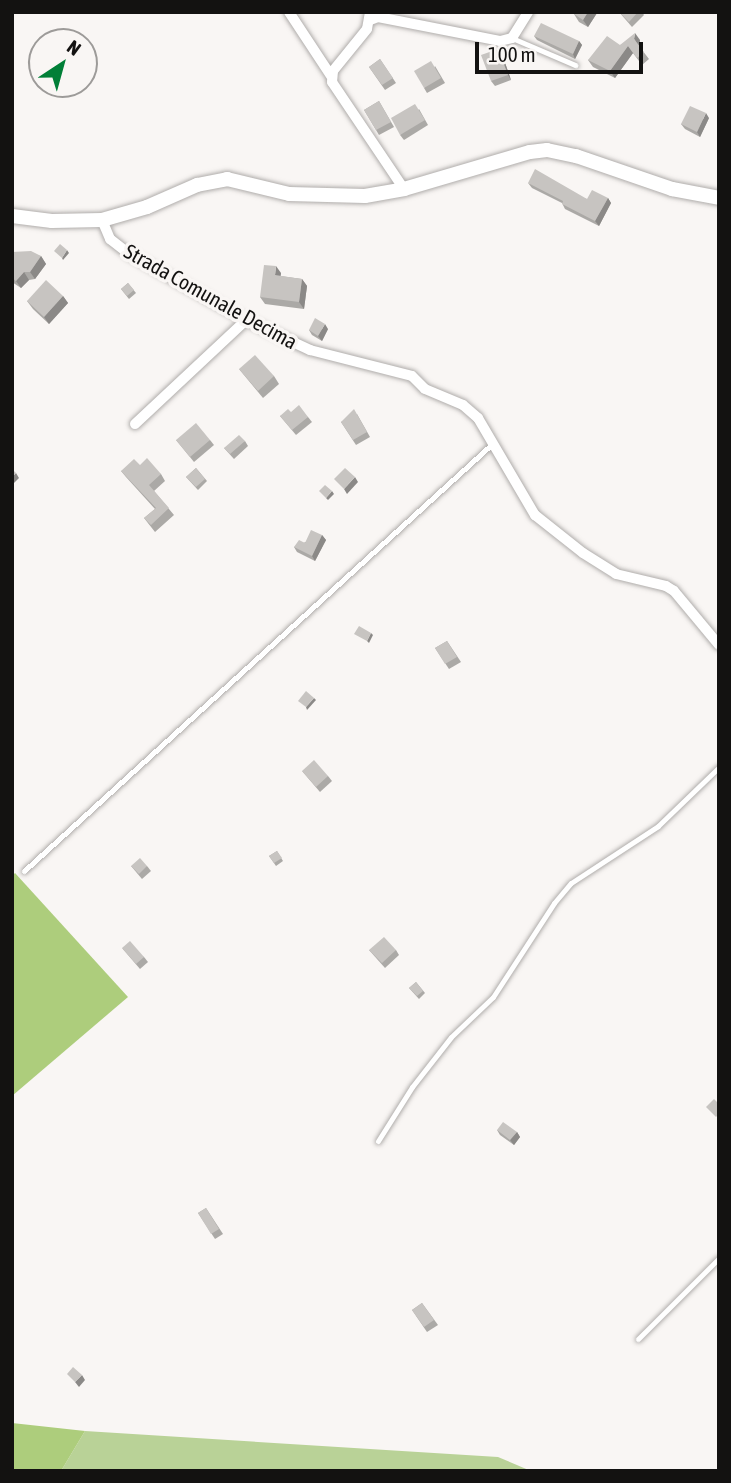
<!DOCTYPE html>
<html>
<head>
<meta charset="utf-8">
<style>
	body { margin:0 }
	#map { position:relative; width:731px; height:1483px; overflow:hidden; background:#f9f6f4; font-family:"Asap Condensed",sans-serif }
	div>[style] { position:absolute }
	.green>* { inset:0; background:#b9d297 }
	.forest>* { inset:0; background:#adcd7c }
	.roads { filter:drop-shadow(0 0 2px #b0adab) drop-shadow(0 0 2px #b0adab) }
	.service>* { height:5px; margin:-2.5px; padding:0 2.5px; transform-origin:2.5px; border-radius:2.5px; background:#fff }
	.minor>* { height:10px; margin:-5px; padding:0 5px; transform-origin:5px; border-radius:5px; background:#fff }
	.tertiary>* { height:14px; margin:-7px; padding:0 7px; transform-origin:7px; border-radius:7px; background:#fff }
	.wall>* { inset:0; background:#aba9a6 }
	.shaded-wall>* { inset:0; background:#8b8987 }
	.building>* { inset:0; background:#c7c4c1 }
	span { translate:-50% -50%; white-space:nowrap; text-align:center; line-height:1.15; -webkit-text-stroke:7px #f9f6f4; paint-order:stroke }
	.street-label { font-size:21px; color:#131211 }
	.frame { position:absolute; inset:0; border:14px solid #131211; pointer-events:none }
	.north { position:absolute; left:28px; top:28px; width:70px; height:70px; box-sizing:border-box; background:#f9f6f4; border:2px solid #9d9b99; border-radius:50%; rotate:36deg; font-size:19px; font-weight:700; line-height:28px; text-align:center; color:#131211 }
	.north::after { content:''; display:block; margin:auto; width:24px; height:32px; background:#017f37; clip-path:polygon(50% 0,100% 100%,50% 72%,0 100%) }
	.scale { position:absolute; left:475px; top:42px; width:168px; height:32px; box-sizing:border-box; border:4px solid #131211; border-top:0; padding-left:9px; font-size:21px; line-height:24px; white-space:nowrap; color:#131211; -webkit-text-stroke:5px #f9f6f4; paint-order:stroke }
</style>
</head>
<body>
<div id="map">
	<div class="green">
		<i style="clip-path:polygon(85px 1431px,498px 1457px,531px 1471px,61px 1471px)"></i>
	</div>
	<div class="forest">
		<i style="clip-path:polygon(15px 873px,128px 997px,12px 1096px,12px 876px)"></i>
		<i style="clip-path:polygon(12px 1423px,85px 1431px,61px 1471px,12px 1471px)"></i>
	</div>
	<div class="roads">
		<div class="service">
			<i style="left:512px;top:38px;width:69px;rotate:23.2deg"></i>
			<i style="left:24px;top:871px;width:635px;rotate:-42.38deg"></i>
			<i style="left:378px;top:1141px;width:64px;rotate:-57.8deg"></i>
			<i style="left:412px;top:1087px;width:63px;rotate:-52deg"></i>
			<i style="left:451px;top:1037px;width:58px;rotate:-43.6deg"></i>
			<i style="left:493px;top:997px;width:112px;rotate:-57deg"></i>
			<i style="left:554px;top:903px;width:26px;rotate:-50deg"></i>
			<i style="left:571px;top:883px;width:104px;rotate:-33.2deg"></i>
			<i style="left:658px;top:826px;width:85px;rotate:-44deg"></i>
			<i style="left:638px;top:1339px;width:115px;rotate:-45deg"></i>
		</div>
		<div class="minor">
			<i style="left:289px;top:12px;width:77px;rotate:56.7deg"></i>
			<i style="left:370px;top:12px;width:17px;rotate:100deg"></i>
			<i style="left:367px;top:29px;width:54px;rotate:129deg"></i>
			<i style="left:333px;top:71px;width:11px;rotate:95deg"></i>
			<i style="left:332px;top:82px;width:129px;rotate:56.1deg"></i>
			<i style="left:370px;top:20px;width:9px;rotate:-21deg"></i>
			<i style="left:378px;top:17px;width:124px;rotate:11.1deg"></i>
			<i style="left:500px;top:41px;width:12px;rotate:-14deg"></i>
			<i style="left:512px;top:38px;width:31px;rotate:-58deg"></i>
			<i style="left:102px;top:220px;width:21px;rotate:67deg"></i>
			<i style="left:110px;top:239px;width:24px;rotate:38deg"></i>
			<i style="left:129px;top:254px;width:134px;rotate:29.4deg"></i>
			<i style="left:246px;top:320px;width:71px;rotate:25.1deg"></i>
			<i style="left:310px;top:350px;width:105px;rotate:14.3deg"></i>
			<i style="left:412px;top:376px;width:18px;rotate:45deg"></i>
			<i style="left:425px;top:389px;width:41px;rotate:22.8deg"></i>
			<i style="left:463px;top:405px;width:20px;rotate:41deg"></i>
			<i style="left:478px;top:418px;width:113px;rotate:59.6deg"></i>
			<i style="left:535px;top:515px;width:61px;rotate:38.4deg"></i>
			<i style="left:583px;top:553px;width:39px;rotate:32deg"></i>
			<i style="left:616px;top:574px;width:51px;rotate:13.5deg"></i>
			<i style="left:666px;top:586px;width:9px;rotate:32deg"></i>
			<i style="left:674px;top:591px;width:70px;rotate:50.2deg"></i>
			<i style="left:135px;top:424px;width:152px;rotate:-43.1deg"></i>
		</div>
		<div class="tertiary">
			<i style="left:12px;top:216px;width:40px;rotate:7.1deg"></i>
			<i style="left:52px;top:221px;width:50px;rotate:-1.1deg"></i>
			<i style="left:102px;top:220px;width:47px;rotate:-16.1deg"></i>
			<i style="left:147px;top:207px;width:55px;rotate:-23.7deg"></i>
			<i style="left:197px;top:185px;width:31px;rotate:-11deg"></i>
			<i style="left:227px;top:179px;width:64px;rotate:13.6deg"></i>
			<i style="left:289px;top:194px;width:76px;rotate:1.5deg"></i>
			<i style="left:365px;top:196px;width:40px;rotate:-10deg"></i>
			<i style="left:404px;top:189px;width:131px;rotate:-16.4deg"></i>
			<i style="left:530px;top:152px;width:17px;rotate:-7deg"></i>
			<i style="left:547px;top:150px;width:30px;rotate:12deg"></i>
			<i style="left:576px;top:156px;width:102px;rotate:19deg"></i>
			<i style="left:672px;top:189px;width:48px;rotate:10.8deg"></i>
		</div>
	</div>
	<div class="wall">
		<i style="clip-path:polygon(575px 12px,596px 12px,597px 13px,588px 27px,579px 22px,574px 14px)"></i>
		<i style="clip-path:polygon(619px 12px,642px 12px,644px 15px,632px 27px)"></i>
		<i style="clip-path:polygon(534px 36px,579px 41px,582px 45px,575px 59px,537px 40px)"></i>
		<i style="clip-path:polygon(640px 40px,639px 46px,649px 59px,642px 65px,633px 53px,615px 78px,593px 67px,588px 60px,620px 45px)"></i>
		<i style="clip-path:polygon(498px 49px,502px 54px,511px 80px,495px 86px,491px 81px)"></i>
		<i style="clip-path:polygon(380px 59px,396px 83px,385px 90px,369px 67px)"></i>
		<i style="clip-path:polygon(435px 66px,445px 83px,427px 93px,424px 88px)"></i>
		<i style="clip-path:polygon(379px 101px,394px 127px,379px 135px,364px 110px)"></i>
		<i style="clip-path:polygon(419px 109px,428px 125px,404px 140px,400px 135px)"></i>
		<i style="clip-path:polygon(709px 118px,700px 137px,685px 129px,681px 124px)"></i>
		<i style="clip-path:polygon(528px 183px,587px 199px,608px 198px,611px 203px,599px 226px,565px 209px,562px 203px,532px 188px)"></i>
		<i style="clip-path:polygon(12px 252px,41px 256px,46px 264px,35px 279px,29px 280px,21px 288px,12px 282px)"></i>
		<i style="clip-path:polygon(281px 273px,280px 276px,302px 279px,307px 286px,304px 309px,265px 304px,260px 297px)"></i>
		<i style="clip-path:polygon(128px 283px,136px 293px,129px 299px,121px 289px)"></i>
		<i style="clip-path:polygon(63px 296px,68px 303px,49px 324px,33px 309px,27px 301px)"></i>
		<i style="clip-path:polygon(328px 329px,322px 341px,312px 335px,309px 330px)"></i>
		<i style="clip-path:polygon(239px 369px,274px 376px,279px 384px,263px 398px)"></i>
		<i style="clip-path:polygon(291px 412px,308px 417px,312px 422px,296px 435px,280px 416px)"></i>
		<i style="clip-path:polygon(357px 414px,370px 437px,356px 445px,341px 422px)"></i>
		<i style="clip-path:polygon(176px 440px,210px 440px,214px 445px,194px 462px)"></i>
		<i style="clip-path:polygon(245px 441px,248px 446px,234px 459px,224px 448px)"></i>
		<i style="clip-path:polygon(140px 465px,161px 474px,165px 481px,154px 491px,174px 515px,155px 532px,144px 518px,155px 509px,126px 477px,121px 471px)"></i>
		<i style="clip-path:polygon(196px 468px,207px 481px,198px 490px,186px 477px)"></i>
		<i style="clip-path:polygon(322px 535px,326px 540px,315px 561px,297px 552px,294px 547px)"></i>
		<i style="clip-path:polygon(447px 641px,461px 662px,449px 669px,435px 648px)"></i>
		<i style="clip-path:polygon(302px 771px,328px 776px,332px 781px,320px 792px)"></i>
		<i style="clip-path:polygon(277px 851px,283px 861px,276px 866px,269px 856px)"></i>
		<i style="clip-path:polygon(131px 866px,147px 866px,151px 871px,142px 879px)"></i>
		<i style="clip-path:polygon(122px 948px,144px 957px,148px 962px,140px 969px)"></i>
		<i style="clip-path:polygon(369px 950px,396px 950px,399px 955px,385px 968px)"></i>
		<i style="clip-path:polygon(416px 982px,425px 993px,419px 999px,409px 988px)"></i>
		<i style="clip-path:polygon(497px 1130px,517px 1132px,520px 1137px,514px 1145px,500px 1135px)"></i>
		<i style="clip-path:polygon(206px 1208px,223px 1234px,215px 1239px,198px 1213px)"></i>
		<i style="clip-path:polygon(422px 1303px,438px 1325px,427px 1332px,412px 1310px)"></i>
	</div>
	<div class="shaded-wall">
		<i style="clip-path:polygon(588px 12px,597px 13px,588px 27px,583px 20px)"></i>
		<i style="clip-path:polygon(635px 33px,640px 40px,639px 46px,634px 39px)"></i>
		<i style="clip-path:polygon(579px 41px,582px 45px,575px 59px,573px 54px)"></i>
		<i style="clip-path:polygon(628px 46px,633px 53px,615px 78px,610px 71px)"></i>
		<i style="clip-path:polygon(498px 49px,502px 54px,511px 80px,508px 75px)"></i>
		<i style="clip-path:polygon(706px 113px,709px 118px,700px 137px,697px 132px)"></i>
		<i style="clip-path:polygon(608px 198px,611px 203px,599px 226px,595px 221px)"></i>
		<i style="clip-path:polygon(67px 250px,69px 253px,63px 260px,62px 258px)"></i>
		<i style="clip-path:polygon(41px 256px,46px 264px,35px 279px,30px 272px)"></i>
		<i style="clip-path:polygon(276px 266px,281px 273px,280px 282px,275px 275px)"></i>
		<i style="clip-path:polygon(24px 272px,29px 280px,21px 288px,16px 281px)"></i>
		<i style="clip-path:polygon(302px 279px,307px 286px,304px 309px,299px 302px)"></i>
		<i style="clip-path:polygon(63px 296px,68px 303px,49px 324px,44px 317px)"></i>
		<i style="clip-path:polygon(325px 324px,328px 329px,322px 341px,318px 336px)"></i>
		<i style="clip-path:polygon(16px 473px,19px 478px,12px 485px,12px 477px)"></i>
		<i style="clip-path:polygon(355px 477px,358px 482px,347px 494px,344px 489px)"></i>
		<i style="clip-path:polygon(332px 491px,334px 494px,328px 500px,326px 498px)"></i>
		<i style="clip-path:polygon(322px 535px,326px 540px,315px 561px,312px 556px)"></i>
		<i style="clip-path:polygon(371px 633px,373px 635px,369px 643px,367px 641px)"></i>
		<i style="clip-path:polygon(314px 698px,316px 700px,307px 710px,306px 707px)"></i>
		<i style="clip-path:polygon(517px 1132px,520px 1137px,514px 1145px,510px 1140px)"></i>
		<i style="clip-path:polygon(82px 1375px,85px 1380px,79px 1387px,75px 1382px)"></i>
	</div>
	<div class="building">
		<i style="clip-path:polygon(575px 12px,588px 12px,583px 20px,574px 14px)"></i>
		<i style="clip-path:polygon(619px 12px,638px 12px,629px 22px)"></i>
		<i style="clip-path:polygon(541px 23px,579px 41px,573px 54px,534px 36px)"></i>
		<i style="clip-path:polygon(635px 33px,634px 39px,644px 52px,637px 58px,628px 46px,610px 71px,588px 60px,607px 36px,620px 45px)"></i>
		<i style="clip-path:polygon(498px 49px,508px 75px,491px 81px,481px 55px)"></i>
		<i style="clip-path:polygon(380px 59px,393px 78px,382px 85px,369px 67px)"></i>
		<i style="clip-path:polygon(431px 61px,441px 78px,424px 88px,414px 71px)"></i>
		<i style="clip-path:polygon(379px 101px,391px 122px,376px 130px,364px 110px)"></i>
		<i style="clip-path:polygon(415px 104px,425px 120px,400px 135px,391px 118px)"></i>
		<i style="clip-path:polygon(690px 106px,706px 113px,697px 132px,681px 124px)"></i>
		<i style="clip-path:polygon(535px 169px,587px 199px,592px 190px,608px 198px,595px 221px,562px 204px,563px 201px,528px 183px)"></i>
		<i style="clip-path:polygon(60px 244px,67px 250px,62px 258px,54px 251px)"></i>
		<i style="clip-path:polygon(31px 251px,41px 256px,30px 272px,24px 272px,16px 281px,12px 278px,12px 252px)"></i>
		<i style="clip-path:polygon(264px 265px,276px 266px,275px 275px,302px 279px,299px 302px,260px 297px)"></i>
		<i style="clip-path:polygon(46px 280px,63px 296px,44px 317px,27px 301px)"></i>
		<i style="clip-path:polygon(128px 283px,134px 290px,127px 296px,121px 289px)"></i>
		<i style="clip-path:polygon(315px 318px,325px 324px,318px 336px,309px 330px)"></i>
		<i style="clip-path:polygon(255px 355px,274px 376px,258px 391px,239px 369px)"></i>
		<i style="clip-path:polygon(299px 405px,308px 417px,292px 430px,280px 416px,288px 409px,291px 412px)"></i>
		<i style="clip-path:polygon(354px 409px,367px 432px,353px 440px,341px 422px)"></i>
		<i style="clip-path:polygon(196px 423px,210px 440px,190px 457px,176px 440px)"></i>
		<i style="clip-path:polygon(239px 435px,245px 441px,230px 454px,224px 448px)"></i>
		<i style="clip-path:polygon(147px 458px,161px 474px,149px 485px,169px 508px,151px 525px,144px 518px,156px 508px,121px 471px,134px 459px,140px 465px)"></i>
		<i style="clip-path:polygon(196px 468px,205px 479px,196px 487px,186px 477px)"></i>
		<i style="clip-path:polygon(345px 468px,355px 477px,344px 489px,334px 479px)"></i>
		<i style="clip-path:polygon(12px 469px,16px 473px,12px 477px)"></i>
		<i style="clip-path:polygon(325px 485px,332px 491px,326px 498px,319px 491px)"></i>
		<i style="clip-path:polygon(311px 530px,322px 535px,312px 556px,294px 547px,299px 540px,305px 543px)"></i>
		<i style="clip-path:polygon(359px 626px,371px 633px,367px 641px,354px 634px)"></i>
		<i style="clip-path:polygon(447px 641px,457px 657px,445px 664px,435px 648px)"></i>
		<i style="clip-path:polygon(306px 691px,314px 698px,306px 707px,298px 701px)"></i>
		<i style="clip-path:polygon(314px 760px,328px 776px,316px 787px,302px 771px)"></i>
		<i style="clip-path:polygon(277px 851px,282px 858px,274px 863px,269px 856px)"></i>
		<i style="clip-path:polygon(140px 858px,147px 866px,139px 874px,131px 866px)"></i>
		<i style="clip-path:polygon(384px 937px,396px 950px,382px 963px,369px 950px)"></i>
		<i style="clip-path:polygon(130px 941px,144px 957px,136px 964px,122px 948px)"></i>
		<i style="clip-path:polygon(416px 982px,423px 991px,417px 996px,409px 988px)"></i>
		<i style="clip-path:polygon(714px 1099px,719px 1104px,719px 1114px,716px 1117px,706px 1107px)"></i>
		<i style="clip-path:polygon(503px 1122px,517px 1132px,510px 1140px,497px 1130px)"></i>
		<i style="clip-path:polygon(206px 1208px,219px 1229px,211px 1234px,198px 1213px)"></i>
		<i style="clip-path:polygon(422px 1303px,434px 1320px,424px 1327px,412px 1310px)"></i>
		<i style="clip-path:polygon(73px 1367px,82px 1375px,75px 1382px,67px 1374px)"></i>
	</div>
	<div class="street-label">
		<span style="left:211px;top:296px;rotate:29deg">Strada Comunale Decima</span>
	</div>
	<div class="frame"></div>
	<div class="north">N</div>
	<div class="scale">100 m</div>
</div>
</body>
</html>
